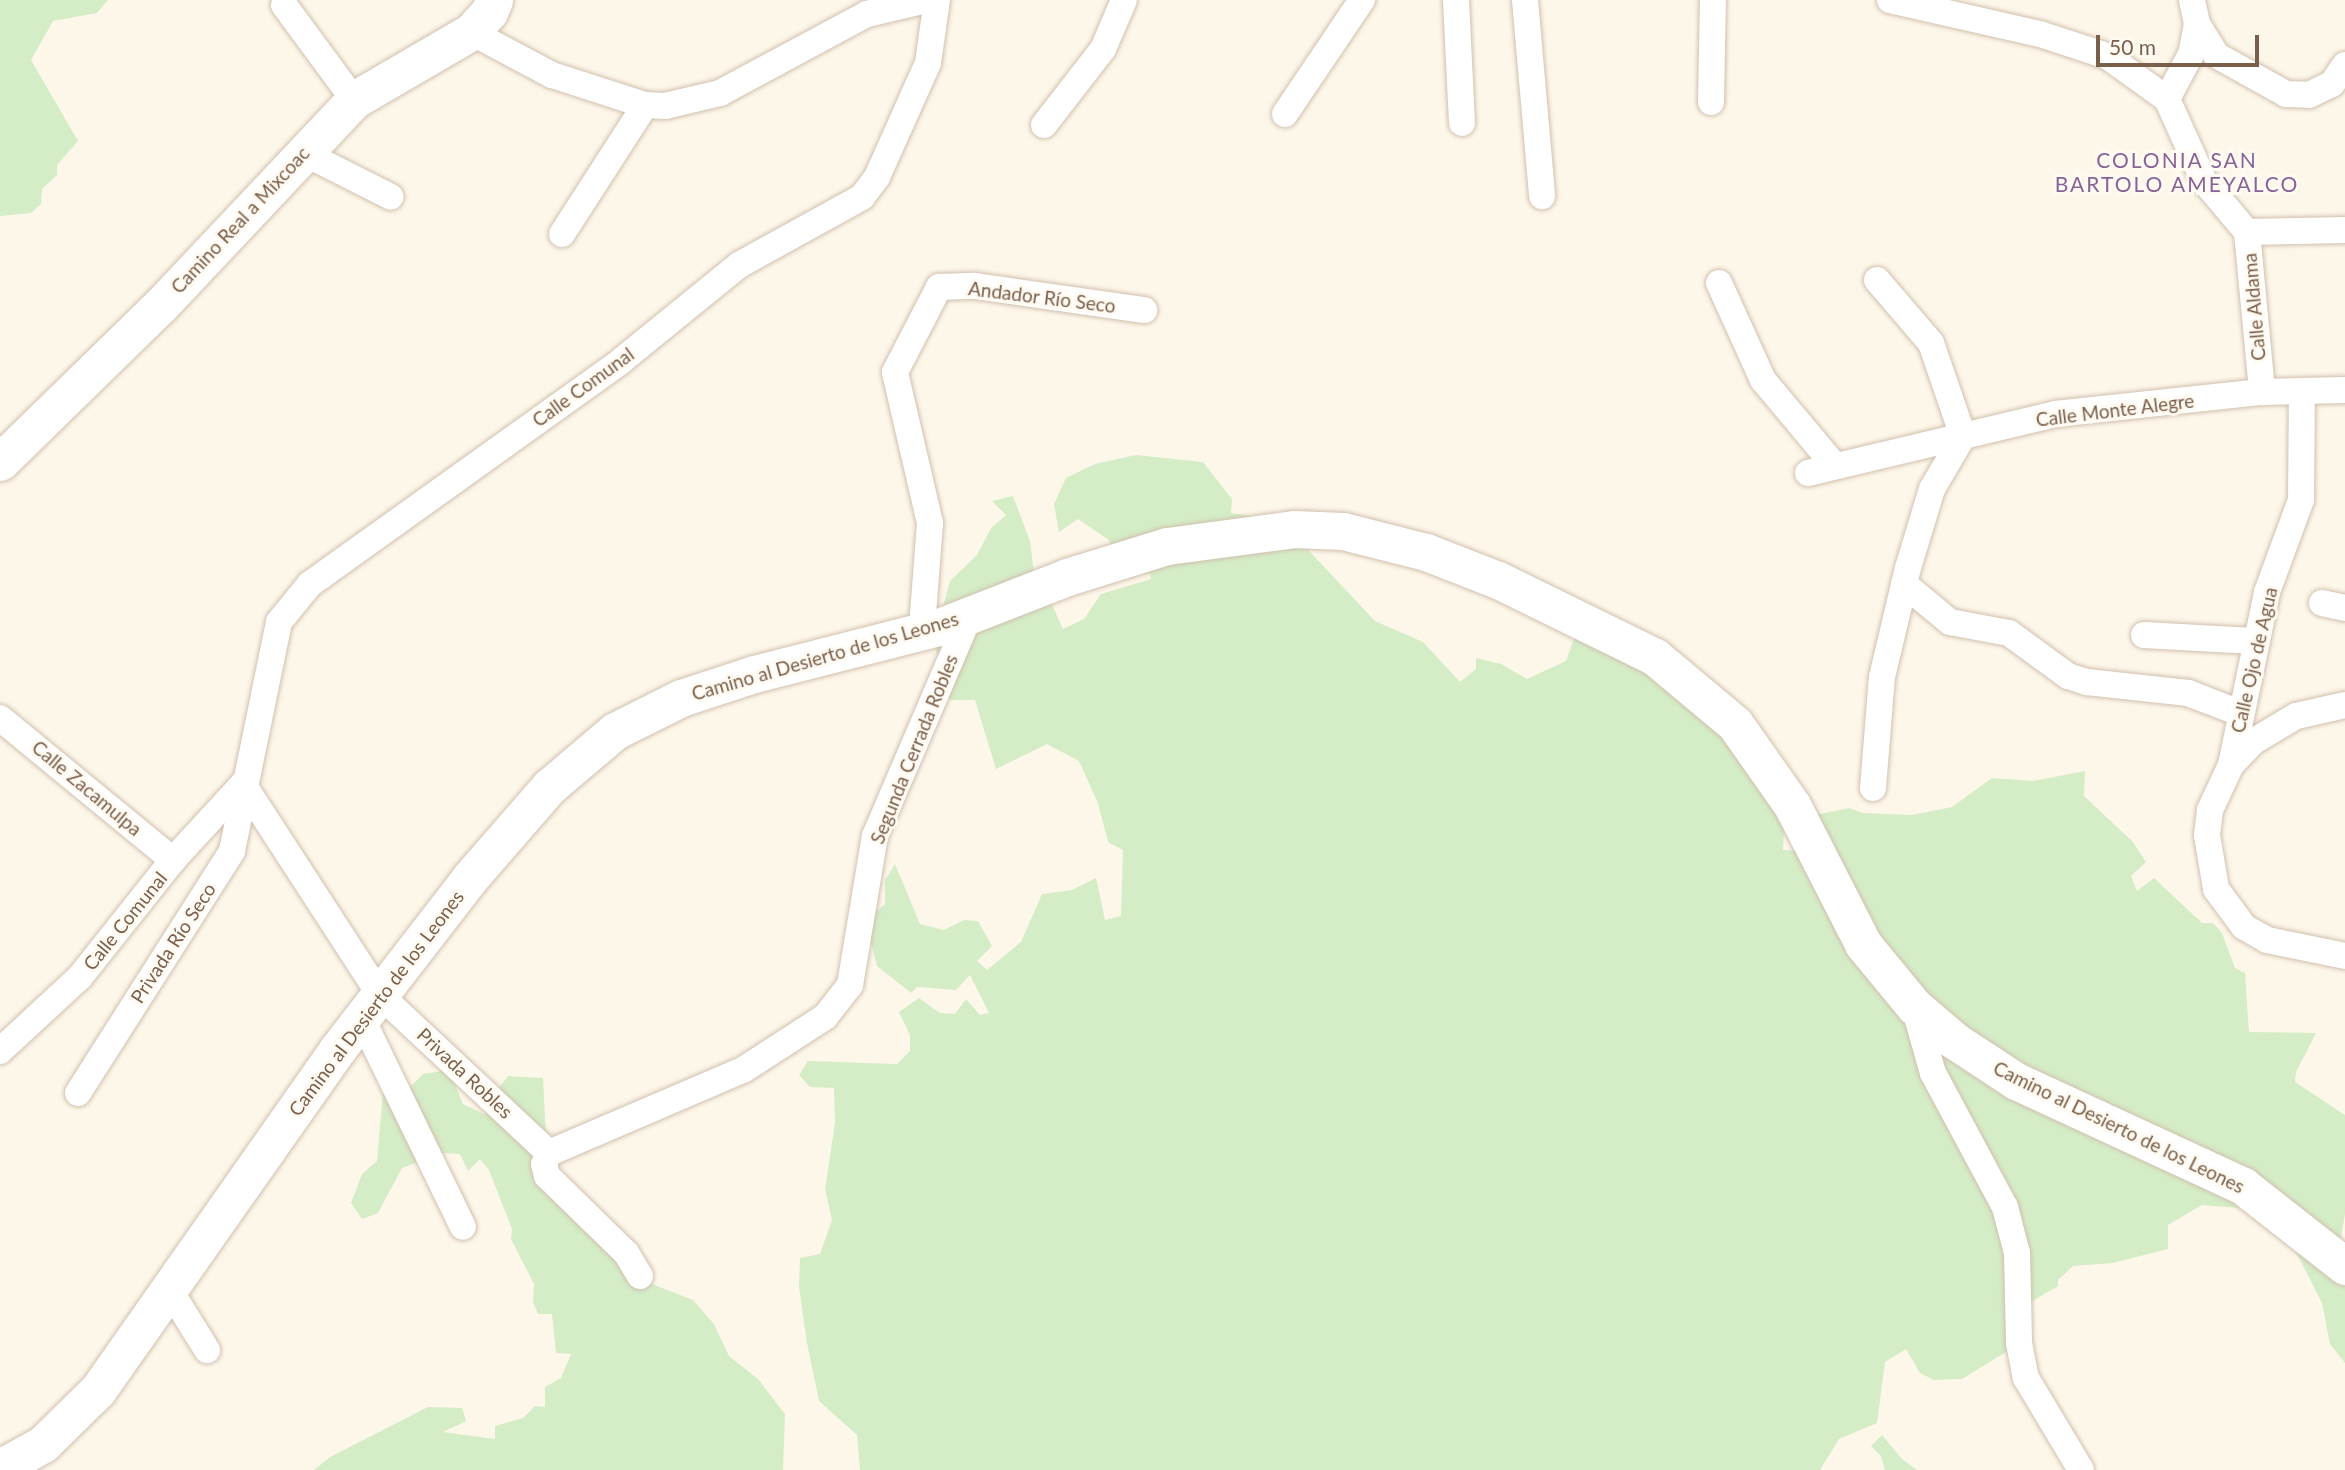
<!DOCTYPE html>
<html>
<head>
<meta charset="utf-8">
<style>
	body { margin:0 }
	#map { position:relative; width:2345px; height:1470px; overflow:hidden; background:#fdf7ea; font-family:Lato,sans-serif }
	div>[style] { position:absolute }
	.green>* { inset:0; background:#d4edc7 }
	.roads { filter:drop-shadow(0 0 2px #d1c0ae) drop-shadow(0 0 2px #d1c0ae) }
	.street>* { height:26px; margin:-13px; padding:0 13px; transform-origin:13px; border-radius:13px; background:#fff }
	.secondary>* { height:37px; margin:-18.5px; padding:0 18.5px; transform-origin:18.5px; border-radius:18.5px; background:#fff }
	span { translate:-50% -50%; white-space:nowrap; text-align:center; line-height:1.15; -webkit-text-stroke:6px #fffaf2; paint-order:stroke }
	.street-label { font-size:19px; color:#7a5f4b }
	.neighbourhood-label { font-size:21px; color:#886496; letter-spacing:2px }
	.scale { position:absolute; left:2096px; top:35px; width:163px; height:32px; box-sizing:border-box; border:4px solid #7a5f4b; border-top:0; padding-left:9px; font-size:21px; line-height:24px; white-space:nowrap; color:#7a5f4b; -webkit-text-stroke:5px #fffaf2; paint-order:stroke }
</style>
</head>
<body>
<div id="map">
	<div class="green">
		<i style="clip-path:polygon(0 0,108px 0,97px 13px,53px 21px,31px 60px,78px 141px,57px 165px,57px 175px,42px 189px,41px 204px,31px 213px,0 216px)"></i>
		<i style="clip-path:polygon(1136px 455px,1203px 462px,1232px 499px,1231px 513px,1280px 520px,1375px 621px,1423px 642px,1460px 682px,1476px 669px,1476px 658px,1501px 664px,1527px 679px,1566px 661px,1575px 636px,1674px 667px,1785px 808px,1783px 850px,1808px 851px,1815px 815px,1849px 808px,1863px 813px,1912px 815px,1952px 807px,1992px 778px,2033px 781px,2085px 771px,2084px 796px,2133px 842px,2146px 862px,2131px 876px,2137px 891px,2154px 878px,2202px 923px,2213px 923px,2222px 933px,2235px 968px,2245px 973px,2249px 1032px,2316px 1033px,2296px 1072px,2295px 1082px,2345px 1115px,2345px 1214px,2337px 1260px,2345px 1265px,2345px 1363px,2330px 1344px,2322px 1303px,2291px 1242px,2252px 1209px,2202px 1205px,2168px 1225px,2168px 1249px,2113px 1263px,2073px 1266px,2058px 1280px,2058px 1286px,2017px 1310px,2006px 1352px,1962px 1379px,1934px 1380px,1920px 1373px,1906px 1349px,1885px 1362px,1877px 1423px,1839px 1439px,1820px 1470px,860px 1470px,857px 1435px,819px 1401px,807px 1343px,799px 1287px,800px 1258px,820px 1254px,832px 1220px,825px 1189px,835px 1123px,834px 1088px,810px 1087px,799px 1075px,808px 1061px,897px 1064px,910px 1051px,910px 1035px,899px 1012px,919px 998px,940px 1013px,955px 1014px,966px 999px,980px 1015px,989px 1013px,970px 975px,956px 990px,917px 987px,911px 993px,877px 966px,865px 921px,885px 904px,885px 880px,895px 864px,920px 924px,944px 930px,964px 920px,978px 921px,992px 946px,977px 961px,987px 970px,1021px 942px,1042px 894px,1072px 890px,1096px 878px,1105px 920px,1121px 916px,1123px 850px,1108px 842px,1098px 803px,1079px 761px,1047px 744px,996px 769px,975px 700px,951px 700px,936px 689px,938px 657px,929px 629px,939px 621px,950px 581px,977px 555px,991px 528px,1006px 515px,992px 501px,1013px 496px,1030px 541px,1035px 582px,1047px 594px,1063px 629px,1084px 619px,1101px 594px,1151px 579px,1150px 574px,1137px 574px,1119px 564px,1109px 540px,1078px 519px,1059px 532px,1054px 504px,1066px 478px,1095px 464px)"></i>
		<i style="clip-path:polygon(449px 1070px,463px 1104px,486px 1115px,486px 1105px,508px 1076px,543px 1078px,548px 1179px,647px 1282px,693px 1300px,714px 1324px,729px 1356px,758px 1379px,785px 1414px,783px 1470px,314px 1470px,330px 1457px,428px 1407px,462px 1408px,466px 1421px,443px 1432px,495px 1439px,495px 1426px,523px 1418px,535px 1406px,545px 1407px,545px 1387px,561px 1378px,571px 1354px,556px 1353px,552px 1314px,538px 1314px,533px 1302px,534px 1284px,511px 1239px,512px 1229px,489px 1170px,480px 1159px,468px 1171px,460px 1154px,443px 1153px,402px 1168px,378px 1213px,362px 1219px,351px 1203px,362px 1174px,377px 1161px,383px 1092px,405px 1092px,423px 1074px)"></i>
		<i style="clip-path:polygon(1882px 1435px,1901px 1458px,1917px 1470px,1885px 1470px,1881px 1456px,1871px 1446px)"></i>
	</div>
	<div class="roads">
		<div class="street">
			<i style="left:1456px;top:0;width:123px;rotate:87.2deg"></i>
			<i style="left:1525px;top:0;width:197px;rotate:85deg"></i>
			<i style="left:1890px;top:0;width:154px;rotate:12.8deg"></i>
			<i style="left:2040px;top:34px;width:71px;rotate:18.2deg"></i>
			<i style="left:2107px;top:56px;width:74px;rotate:35.6deg"></i>
			<i style="left:2192px;top:0;width:25px;rotate:78deg"></i>
			<i style="left:2197px;top:24px;width:31px;rotate:101deg"></i>
			<i style="left:2191px;top:54px;width:51px;rotate:118.1deg"></i>
			<i style="left:2167px;top:99px;width:90px;rotate:65.7deg"></i>
			<i style="left:2204px;top:181px;width:67px;rotate:49.9deg"></i>
			<i style="left:2247px;top:232px;width:161px;rotate:84.6deg"></i>
			<i style="left:284px;top:5px;width:118px;rotate:53.6deg"></i>
			<i style="left:2197px;top:24px;width:36px;rotate:58deg"></i>
			<i style="left:2216px;top:55px;width:80px;rotate:29.1deg"></i>
			<i style="left:2286px;top:94px;width:23px;rotate:2deg"></i>
			<i style="left:2309px;top:95px;width:25px;rotate:-26deg"></i>
			<i style="left:2332px;top:84px;width:23px;rotate:-56deg"></i>
			<i style="left:471px;top:32px;width:92px;rotate:28deg"></i>
			<i style="left:552px;top:75px;width:98px;rotate:17.9deg"></i>
			<i style="left:645px;top:105px;width:20px;rotate:3deg"></i>
			<i style="left:665px;top:106px;width:57px;rotate:-13.3deg"></i>
			<i style="left:720px;top:93px;width:167px;rotate:-28.3deg"></i>
			<i style="left:867px;top:14px;width:62px;rotate:-13.1deg"></i>
			<i style="left:1711px;top:102px;width:102px;rotate:-88.9deg"></i>
			<i style="left:1285px;top:114px;width:138px;rotate:-56deg"></i>
			<i style="left:1044px;top:125px;width:96px;rotate:-52.2deg"></i>
			<i style="left:1103px;top:49px;width:53px;rotate:-66.8deg"></i>
			<i style="left:304px;top:153px;width:97px;rotate:26.8deg"></i>
			<i style="left:2247px;top:232px;width:98px;rotate:-1.2deg"></i>
			<i style="left:562px;top:234px;width:153px;rotate:-57.2deg"></i>
			<i style="left:1719px;top:283px;width:107px;rotate:65.6deg"></i>
			<i style="left:1763px;top:380px;width:112px;rotate:50.1deg"></i>
			<i style="left:1808px;top:473px;width:254px;rotate:-13.4deg"></i>
			<i style="left:2055px;top:414px;width:208px;rotate:-6.1deg"></i>
			<i style="left:2262px;top:392px;width:83px;rotate:-1.4deg"></i>
			<i style="left:1904px;top:584px;width:60px;rotate:39.6deg"></i>
			<i style="left:1950px;top:622px;width:60px;rotate:10.6deg"></i>
			<i style="left:2009px;top:633px;width:73px;rotate:36.1deg"></i>
			<i style="left:2068px;top:676px;width:20px;rotate:18deg"></i>
			<i style="left:2087px;top:682px;width:102px;rotate:6.2deg"></i>
			<i style="left:2188px;top:693px;width:56px;rotate:21deg"></i>
			<i style="left:2322px;top:603px;width:24px;rotate:12deg"></i>
			<i style="left:928px;top:630px;width:17px;rotate:-107deg"></i>
			<i style="left:923px;top:614px;width:91px;rotate:-85.6deg"></i>
			<i style="left:930px;top:523px;width:155px;rotate:-103.1deg"></i>
			<i style="left:895px;top:372px;width:96px;rotate:-62.6deg"></i>
			<i style="left:939px;top:287px;width:36px;rotate:-2deg"></i>
			<i style="left:975px;top:286px;width:171px;rotate:8.1deg"></i>
			<i style="left:2144px;top:635px;width:110px;rotate:3.1deg"></i>
			<i style="left:2345px;top:705px;width:50px;rotate:167.3deg"></i>
			<i style="left:2296px;top:716px;width:49px;rotate:149.2deg"></i>
			<i style="left:2254px;top:741px;width:33px;rotate:134deg"></i>
			<i style="left:2231px;top:765px;width:50px;rotate:115deg"></i>
			<i style="left:2210px;top:810px;width:25px;rotate:97deg"></i>
			<i style="left:2207px;top:835px;width:55px;rotate:80.5deg"></i>
			<i style="left:2216px;top:889px;width:47px;rotate:53.6deg"></i>
			<i style="left:2244px;top:927px;width:26px;rotate:29deg"></i>
			<i style="left:2267px;top:940px;width:80px;rotate:11.6deg"></i>
			<i style="left:0;top:718px;width:224px;rotate:39.4deg"></i>
			<i style="left:2231px;top:765px;width:177px;rotate:-78.2deg"></i>
			<i style="left:2267px;top:592px;width:98px;rotate:-69.7deg"></i>
			<i style="left:2301px;top:500px;width:107px;rotate:-89.5deg"></i>
			<i style="left:243px;top:784px;width:252px;rotate:57deg"></i>
			<i style="left:380px;top:995px;width:231px;rotate:43.1deg"></i>
			<i style="left:1873px;top:788px;width:111px;rotate:-85.4deg"></i>
			<i style="left:1882px;top:677px;width:112px;rotate:-76.6deg"></i>
			<i style="left:1908px;top:568px;width:83px;rotate:-73.1deg"></i>
			<i style="left:1932px;top:489px;width:61px;rotate:-59.7deg"></i>
			<i style="left:1963px;top:436px;width:98px;rotate:-109deg"></i>
			<i style="left:1931px;top:343px;width:83px;rotate:-130.6deg"></i>
			<i style="left:1914px;top:1006px;width:70px;rotate:74.2deg"></i>
			<i style="left:1933px;top:1073px;width:152px;rotate:61.8deg"></i>
			<i style="left:2005px;top:1207px;width:48px;rotate:75.4deg"></i>
			<i style="left:2017px;top:1253px;width:90px;rotate:88.7deg"></i>
			<i style="left:2019px;top:1343px;width:36px;rotate:79deg"></i>
			<i style="left:2026px;top:1378px;width:107px;rotate:59.1deg"></i>
			<i style="left:362px;top:1019px;width:231px;rotate:64.1deg"></i>
			<i style="left:0;top:1051px;width:109px;rotate:-42.8deg"></i>
			<i style="left:80px;top:977px;width:149px;rotate:-51.5deg"></i>
			<i style="left:173px;top:860px;width:103px;rotate:-47.4deg"></i>
			<i style="left:78px;top:1093px;width:287px;rotate:-57.5deg"></i>
			<i style="left:232px;top:851px;width:234px;rotate:-78.4deg"></i>
			<i style="left:279px;top:622px;width:49px;rotate:-50.8deg"></i>
			<i style="left:310px;top:584px;width:383px;rotate:-35.6deg"></i>
			<i style="left:621px;top:361px;width:152px;rotate:-39.1deg"></i>
			<i style="left:739px;top:265px;width:141px;rotate:-28.9deg"></i>
			<i style="left:862px;top:197px;width:25px;rotate:-53deg"></i>
			<i style="left:877px;top:177px;width:125px;rotate:-65.9deg"></i>
			<i style="left:928px;top:63px;width:64px;rotate:-81.9deg"></i>
			<i style="left:640px;top:1276px;width:27px;rotate:-121deg"></i>
			<i style="left:626px;top:1253px;width:110px;rotate:-135.7deg"></i>
			<i style="left:547px;top:1176px;width:12px;rotate:-104deg"></i>
			<i style="left:544px;top:1164px;width:12px;rotate:-66deg"></i>
			<i style="left:549px;top:1153px;width:211px;rotate:-23.2deg"></i>
			<i style="left:743px;top:1070px;width:98px;rotate:-32.9deg"></i>
			<i style="left:825px;top:1017px;width:41px;rotate:-52deg"></i>
			<i style="left:850px;top:985px;width:151px;rotate:-80.5deg"></i>
			<i style="left:875px;top:836px;width:241px;rotate:-66.8deg"></i>
			<i style="left:169px;top:1289px;width:72px;rotate:58.1deg"></i>
		</div>
		<div class="secondary">
			<i style="left:0;top:462px;width:223px;rotate:-44.3deg"></i>
			<i style="left:160px;top:306px;width:283px;rotate:-46.7deg"></i>
			<i style="left:354px;top:100px;width:135px;rotate:-30.2deg"></i>
			<i style="left:471px;top:32px;width:27px;rotate:-48deg"></i>
			<i style="left:489px;top:12px;width:13px;rotate:-67deg"></i>
			<i style="left:0;top:1468px;width:49px;rotate:-29.2deg"></i>
			<i style="left:43px;top:1444px;width:77px;rotate:-44.5deg"></i>
			<i style="left:98px;top:1390px;width:416px;rotate:-54.9deg"></i>
			<i style="left:337px;top:1050px;width:216px;rotate:-52.3deg"></i>
			<i style="left:469px;top:879px;width:122px;rotate:-49deg"></i>
			<i style="left:549px;top:787px;width:87px;rotate:-40.3deg"></i>
			<i style="left:615px;top:731px;width:74px;rotate:-26.6deg"></i>
			<i style="left:681px;top:698px;width:77px;rotate:-18.2deg"></i>
			<i style="left:754px;top:674px;width:191px;rotate:-14.3deg"></i>
			<i style="left:939px;top:627px;width:137px;rotate:-21.3deg"></i>
			<i style="left:1067px;top:577px;width:105px;rotate:-17.2deg"></i>
			<i style="left:1167px;top:546px;width:128px;rotate:-7.6deg"></i>
			<i style="left:1294px;top:529px;width:49px;rotate:2.3deg"></i>
			<i style="left:1343px;top:531px;width:86px;rotate:14.2deg"></i>
			<i style="left:1426px;top:552px;width:77px;rotate:21.3deg"></i>
			<i style="left:1498px;top:580px;width:175px;rotate:26.1deg"></i>
			<i style="left:1655px;top:657px;width:104px;rotate:39.9deg"></i>
			<i style="left:1735px;top:724px;width:99px;rotate:54.9deg"></i>
			<i style="left:1792px;top:805px;width:156px;rotate:62.9deg"></i>
			<i style="left:1863px;top:944px;width:80px;rotate:50.6deg"></i>
			<i style="left:1914px;top:1006px;width:54px;rotate:40.5deg"></i>
			<i style="left:1955px;top:1041px;width:73px;rotate:33.3deg"></i>
			<i style="left:2016px;top:1081px;width:250px;rotate:24.8deg"></i>
			<i style="left:2243px;top:1186px;width:130px;rotate:38.1deg"></i>
		</div>
	</div>
	<div class="street-label">
		<span style="left:240px;top:220px;rotate:-47deg">Camino Real a Mixcoac</span>
		<span style="left:1042px;top:297px;rotate:7deg">Andador Río Seco</span>
		<span style="left:2254px;top:307px;rotate:-95deg">Calle Aldama</span>
		<span style="left:583px;top:387px;rotate:-36deg">Calle Comunal</span>
		<span style="left:2115px;top:410px;rotate:-7deg">Calle Monte Alegre</span>
		<span style="left:825px;top:656px;rotate:-16deg">Camino al Desierto de los Leones</span>
		<span style="left:2254px;top:660px;rotate:-77deg">Calle Ojo de Agua</span>
		<span style="left:914px;top:749px;rotate:-68deg">Segunda Cerrada Robles</span>
		<span style="left:87px;top:788px;rotate:40deg">Calle Zacamulpa</span>
		<span style="left:125px;top:921px;rotate:-51deg">Calle Comunal</span>
		<span style="left:173px;top:943px;rotate:-57deg">Privada Río Seco</span>
		<span style="left:376px;top:1003px;rotate:-53deg">Camino al Desierto de los Leones</span>
		<span style="left:465px;top:1073px;rotate:43deg">Privada Robles</span>
		<span style="left:2119px;top:1127px;rotate:26deg">Camino al Desierto de los Leones</span>
	</div>
	<div class="neighbourhood-label">
		<span style="left:2177px;top:172px">COLONIA SAN<br>BARTOLO AMEYALCO</span>
	</div>
	<div class="scale">50 m</div>
</div>
</body>
</html>
